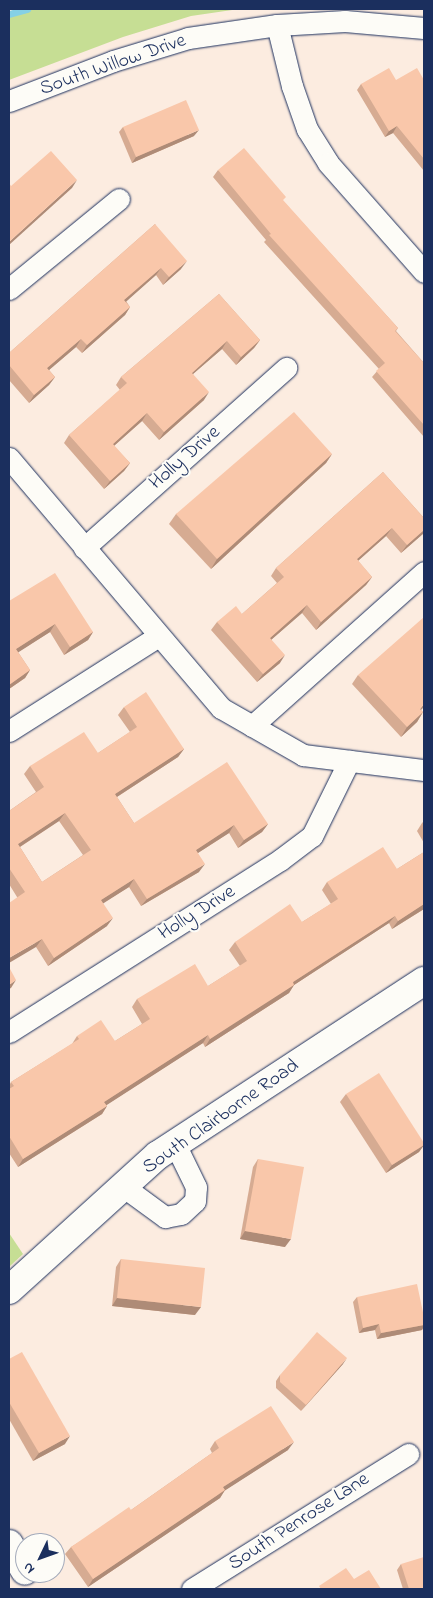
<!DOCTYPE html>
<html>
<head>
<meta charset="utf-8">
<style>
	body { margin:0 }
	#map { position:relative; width:433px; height:1598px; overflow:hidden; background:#fcece0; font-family:"Indie Flower",sans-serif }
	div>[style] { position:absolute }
	.green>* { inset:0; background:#c6de94 }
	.stream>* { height:7px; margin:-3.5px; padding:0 3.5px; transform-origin:3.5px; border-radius:3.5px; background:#85d0e5 }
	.roads { filter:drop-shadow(0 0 1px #1b2f5e) drop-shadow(0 0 1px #1b2f5e) }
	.minor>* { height:21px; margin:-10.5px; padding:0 10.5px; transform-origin:10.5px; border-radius:10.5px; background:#fdfcf7 }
	.tertiary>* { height:28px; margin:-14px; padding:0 14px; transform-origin:14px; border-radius:14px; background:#fdfcf7 }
	.wall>* { inset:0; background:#d6ab92 }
	.shaded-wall>* { inset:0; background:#ae8b77 }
	.building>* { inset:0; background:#f9c7aa }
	span { translate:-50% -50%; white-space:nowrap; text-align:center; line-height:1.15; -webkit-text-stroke:4px #fdfcf7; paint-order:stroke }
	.street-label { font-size:20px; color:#1b2f5e }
	.frame { position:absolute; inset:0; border:10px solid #1b2f5e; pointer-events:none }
	.north { position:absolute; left:15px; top:1533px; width:50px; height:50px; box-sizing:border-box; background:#fdfcf7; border:1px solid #a3aaba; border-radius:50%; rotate:228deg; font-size:14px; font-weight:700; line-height:20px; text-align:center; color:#1b2f5e }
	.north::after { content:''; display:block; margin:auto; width:18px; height:22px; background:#1b2f5e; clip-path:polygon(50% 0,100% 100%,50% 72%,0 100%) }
</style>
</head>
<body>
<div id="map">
	<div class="green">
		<i style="clip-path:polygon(27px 9px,239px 9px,191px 16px,123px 37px,9px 80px,9px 14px)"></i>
		<i style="clip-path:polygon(9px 1233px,23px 1254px,9px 1267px)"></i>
	</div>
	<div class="stream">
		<i style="left:9px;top:14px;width:19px;rotate:-16deg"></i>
	</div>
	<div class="roads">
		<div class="minor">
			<i style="left:277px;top:25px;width:63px;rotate:76.2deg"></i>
			<i style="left:292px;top:86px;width:46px;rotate:70.8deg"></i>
			<i style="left:307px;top:129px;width:40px;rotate:58deg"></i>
			<i style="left:328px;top:163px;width:145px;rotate:48.6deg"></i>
			<i style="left:9px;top:101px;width:111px;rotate:-21deg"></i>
			<i style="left:113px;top:61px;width:78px;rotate:-17deg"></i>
			<i style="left:188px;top:38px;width:90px;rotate:-8.3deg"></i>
			<i style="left:277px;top:25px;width:68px;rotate:-3.4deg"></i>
			<i style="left:345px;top:21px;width:79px;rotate:5.1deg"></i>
			<i style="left:9px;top:289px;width:142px;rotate:-39.3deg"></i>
			<i style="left:9px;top:458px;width:328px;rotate:49.7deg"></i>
			<i style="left:221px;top:708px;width:95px;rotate:29.8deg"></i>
			<i style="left:303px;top:755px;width:122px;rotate:7.1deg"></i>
			<i style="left:84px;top:548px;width:271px;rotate:-41.7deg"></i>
			<i style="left:252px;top:726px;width:231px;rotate:-41.8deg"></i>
			<i style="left:9px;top:731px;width:175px;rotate:-32.4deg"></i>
			<i style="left:9px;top:1032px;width:321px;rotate:-32.4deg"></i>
			<i style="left:280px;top:860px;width:40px;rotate:-37deg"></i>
			<i style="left:312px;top:836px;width:84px;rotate:-63.7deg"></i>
			<i style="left:124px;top:1187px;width:51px;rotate:36.2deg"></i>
			<i style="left:165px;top:1217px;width:16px;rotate:-11deg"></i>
			<i style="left:181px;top:1214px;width:19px;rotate:-43deg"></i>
			<i style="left:195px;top:1201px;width:14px;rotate:-86deg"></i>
			<i style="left:196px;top:1187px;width:48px;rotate:-116deg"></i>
			<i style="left:192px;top:1589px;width:255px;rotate:-32deg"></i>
		</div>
		<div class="tertiary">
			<i style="left:9px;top:1290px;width:201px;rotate:-42.2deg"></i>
			<i style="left:158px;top:1155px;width:318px;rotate:-33.2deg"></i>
			<i style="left:9px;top:1544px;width:31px;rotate:59deg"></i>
		</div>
	</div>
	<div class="wall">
		<i style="clip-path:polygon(396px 80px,424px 80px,424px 171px,393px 133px,385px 137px,357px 90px,361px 84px)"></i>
		<i style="clip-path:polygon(123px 127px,194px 136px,132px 163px,119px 132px)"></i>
		<i style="clip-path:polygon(218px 170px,283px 201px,398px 328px,396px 331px,424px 363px,424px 437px,372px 377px,379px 369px,264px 242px,266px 240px,213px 177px)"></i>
		<i style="clip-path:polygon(155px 224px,181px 269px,163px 285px,156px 275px,126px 301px,130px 307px,125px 315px,82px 353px,76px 347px,49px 370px,55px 377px,49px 385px,29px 403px,9px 380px,9px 353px)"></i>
		<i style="clip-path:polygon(219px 294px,260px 340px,254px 348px,236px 365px,222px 349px,193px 374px,204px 400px,159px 440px,142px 421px,114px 446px,130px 463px,124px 471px,104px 489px,64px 443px,69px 435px,120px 390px,116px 385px,121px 377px)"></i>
		<i style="clip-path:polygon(332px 454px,326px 463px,211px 569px,169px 524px,176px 514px)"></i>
		<i style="clip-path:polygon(383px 472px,424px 518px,424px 533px,401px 553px,386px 536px,358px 561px,372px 577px,366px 585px,316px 630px,302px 613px,271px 640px,280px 663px,257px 682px,211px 630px,217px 622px,242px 614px,277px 583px,271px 576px,276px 568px)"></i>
		<i style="clip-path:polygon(9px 601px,93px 632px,88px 640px,64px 655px,50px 632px,18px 652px,30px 670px,25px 678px,9px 689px)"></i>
		<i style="clip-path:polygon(358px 675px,421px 710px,423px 712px,417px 722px,401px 737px,352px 684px)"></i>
		<i style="clip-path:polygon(evenodd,124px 707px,184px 749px,178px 757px,117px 797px,134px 823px,268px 824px,262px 832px,238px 848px,229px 833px,198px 853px,199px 872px,141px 906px,129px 887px,103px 903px,107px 926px,48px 966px,36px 947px,17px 897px,9px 884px,9px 811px,36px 792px,24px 774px,30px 766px,98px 753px,130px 732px,118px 715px,124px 707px,59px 821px,83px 855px,42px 882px,20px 847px,59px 821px)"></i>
		<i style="clip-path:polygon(424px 821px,424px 843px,417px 831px,422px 823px)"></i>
		<i style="clip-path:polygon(424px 852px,424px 909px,392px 929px,389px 923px,294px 985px,289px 993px,205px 1047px,203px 1043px,106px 1105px,107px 1106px,102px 1114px,18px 1167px,9px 1153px,9px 1086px,11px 1082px,72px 1044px,77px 1036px,115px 1041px,142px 1024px,132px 1007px,137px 999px,208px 986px,240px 966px,229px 950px,235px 942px,302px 922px,331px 904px,322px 890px,327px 882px,397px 869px)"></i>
		<i style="clip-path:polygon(346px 1094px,424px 1143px,424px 1145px,419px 1152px,386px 1173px,340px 1102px)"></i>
		<i style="clip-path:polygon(258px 1159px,285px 1247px,240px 1239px,253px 1167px)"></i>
		<i style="clip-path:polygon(121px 1259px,195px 1315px,112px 1306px,116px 1267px)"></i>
		<i style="clip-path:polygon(357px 1297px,424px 1317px,424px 1326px,422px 1330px,377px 1339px,375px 1330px,359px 1333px,353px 1302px)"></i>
		<i style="clip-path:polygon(9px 1359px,65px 1444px,33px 1461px,9px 1419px)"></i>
		<i style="clip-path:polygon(343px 1364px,301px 1411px,276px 1388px,276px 1381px,280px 1375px)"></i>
		<i style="clip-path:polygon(215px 1441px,288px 1450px,225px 1490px,220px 1498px,88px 1587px,65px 1554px,71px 1547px,131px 1510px,212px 1453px,210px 1449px)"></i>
		<i style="clip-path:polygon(401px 1564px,424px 1589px,403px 1589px,397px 1570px)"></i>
	</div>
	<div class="shaded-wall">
		<i style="clip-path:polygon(397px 126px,393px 133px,385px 137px,389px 131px)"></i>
		<i style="clip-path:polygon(199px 130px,194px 136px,132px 163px,136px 157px)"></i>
		<i style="clip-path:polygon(77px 180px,72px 188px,9px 245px,9px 242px)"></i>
		<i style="clip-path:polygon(187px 261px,181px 269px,163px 285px,169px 277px)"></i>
		<i style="clip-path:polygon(161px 268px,156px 275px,119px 308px,124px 300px)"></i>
		<i style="clip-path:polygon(130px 307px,125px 315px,82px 353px,87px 345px)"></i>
		<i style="clip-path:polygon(81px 339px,76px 347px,42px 376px,47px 368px)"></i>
		<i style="clip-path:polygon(260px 340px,254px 348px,236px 365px,241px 357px)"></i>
		<i style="clip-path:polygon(227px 341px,222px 349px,186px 380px,192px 373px)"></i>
		<i style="clip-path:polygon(55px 377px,49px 385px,29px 403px,34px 395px)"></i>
		<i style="clip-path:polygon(209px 392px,204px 400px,159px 440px,164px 432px)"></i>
		<i style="clip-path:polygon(147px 413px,142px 421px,107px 452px,113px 444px)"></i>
		<i style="clip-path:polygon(332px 454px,326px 463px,211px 569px,217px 559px)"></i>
		<i style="clip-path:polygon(130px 463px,124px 471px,104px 489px,110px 481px)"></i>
		<i style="clip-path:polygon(392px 528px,386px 536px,351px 567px,357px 559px)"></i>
		<i style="clip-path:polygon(424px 530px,424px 533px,401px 553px,407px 545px)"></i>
		<i style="clip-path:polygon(372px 577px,366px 585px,316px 630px,321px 622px)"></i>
		<i style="clip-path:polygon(307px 605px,302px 613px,264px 646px,270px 638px)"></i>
		<i style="clip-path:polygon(55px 624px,50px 632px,11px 657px,16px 649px)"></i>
		<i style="clip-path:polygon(93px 632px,88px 640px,64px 655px,70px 647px)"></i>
		<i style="clip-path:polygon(285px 655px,280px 663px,257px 682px,263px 674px)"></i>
		<i style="clip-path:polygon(30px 670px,25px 678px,9px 689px,9px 685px)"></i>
		<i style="clip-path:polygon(424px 704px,424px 707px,413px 718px,420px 709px)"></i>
		<i style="clip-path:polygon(423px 712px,417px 722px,401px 737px,407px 727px)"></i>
		<i style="clip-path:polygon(184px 749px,178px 757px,109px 802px,115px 794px)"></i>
		<i style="clip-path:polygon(65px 813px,59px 821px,12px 852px,18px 844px)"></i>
		<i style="clip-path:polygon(268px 824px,262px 832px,238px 848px,244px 840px)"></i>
		<i style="clip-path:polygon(234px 825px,229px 833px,190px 858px,196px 850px)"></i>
		<i style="clip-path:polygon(205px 864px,199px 872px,141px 906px,147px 899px)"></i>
		<i style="clip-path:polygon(134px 879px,129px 887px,96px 908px,101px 900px)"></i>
		<i style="clip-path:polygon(424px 904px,424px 909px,392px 929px,398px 921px)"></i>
		<i style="clip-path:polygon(395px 916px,389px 923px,294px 985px,289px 993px,205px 1047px,210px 1039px,293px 982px)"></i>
		<i style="clip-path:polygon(113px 918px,107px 926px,48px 966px,54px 958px)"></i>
		<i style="clip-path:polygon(42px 939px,36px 947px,9px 963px,9px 958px)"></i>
		<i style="clip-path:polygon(16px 980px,11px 988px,9px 989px,9px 985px)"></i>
		<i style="clip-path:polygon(208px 1035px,203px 1043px,99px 1110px,104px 1102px)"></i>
		<i style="clip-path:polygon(107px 1106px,102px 1114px,18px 1167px,23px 1159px)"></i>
		<i style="clip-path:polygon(424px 1145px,419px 1152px,386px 1173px,392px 1165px)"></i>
		<i style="clip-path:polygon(245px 1231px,291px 1239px,285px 1247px,240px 1239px)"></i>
		<i style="clip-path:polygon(117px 1298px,201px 1307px,195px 1315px,112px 1306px)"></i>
		<i style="clip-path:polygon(379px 1324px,375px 1330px,359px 1333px,363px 1328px)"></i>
		<i style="clip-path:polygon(424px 1325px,424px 1326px,422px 1330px,377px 1339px,381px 1333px)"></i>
		<i style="clip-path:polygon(347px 1358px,343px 1364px,301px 1411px,306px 1405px)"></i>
		<i style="clip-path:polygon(70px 1436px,65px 1444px,33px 1461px,39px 1453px)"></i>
		<i style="clip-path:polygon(294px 1442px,288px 1450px,218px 1495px,223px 1487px)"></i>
		<i style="clip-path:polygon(225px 1490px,220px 1498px,88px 1587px,93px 1579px)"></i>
	</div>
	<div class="building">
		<i style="clip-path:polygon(389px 68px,396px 80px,417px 68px,424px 80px,424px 100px,423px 100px,424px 101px,424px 159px,397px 126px,389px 131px,361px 84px)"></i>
		<i style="clip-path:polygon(186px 100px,199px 130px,136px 157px,123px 127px)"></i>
		<i style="clip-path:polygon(244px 148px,286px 197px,283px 200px,398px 328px,395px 331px,424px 363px,424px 425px,376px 371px,385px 363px,269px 235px,271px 234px,218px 170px)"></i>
		<i style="clip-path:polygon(51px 151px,77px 180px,9px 242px,9px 183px,11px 186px)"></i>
		<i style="clip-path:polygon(155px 224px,187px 261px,169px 277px,161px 268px,124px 300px,130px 307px,87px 345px,81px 339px,47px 368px,55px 377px,34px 395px,9px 365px,9px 353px)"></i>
		<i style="clip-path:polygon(219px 294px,260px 340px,241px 357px,227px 341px,192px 373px,209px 392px,164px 432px,147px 413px,113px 444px,130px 463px,110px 481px,69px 435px,127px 383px,121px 377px)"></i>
		<i style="clip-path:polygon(294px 412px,332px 454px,217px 559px,176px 514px)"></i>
		<i style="clip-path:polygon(383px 472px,424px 518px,424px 530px,407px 545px,392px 528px,357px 559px,372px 577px,321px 622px,307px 605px,270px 638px,285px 655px,263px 674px,217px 622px,236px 606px,242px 614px,284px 577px,276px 568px)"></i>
		<i style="clip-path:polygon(55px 573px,93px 632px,70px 647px,55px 624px,16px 649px,30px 670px,9px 685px,9px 601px)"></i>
		<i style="clip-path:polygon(424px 617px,424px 704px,420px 709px,423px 712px,407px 727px,358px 675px)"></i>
		<i style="clip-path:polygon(evenodd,146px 692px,184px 749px,115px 794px,134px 823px,227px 762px,268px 824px,244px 840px,234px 825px,196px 850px,205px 864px,147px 899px,134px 879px,101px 900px,113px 918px,54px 958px,42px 939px,9px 958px,9px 903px,25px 892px,9px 868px,9px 811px,44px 787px,30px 766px,84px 732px,98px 753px,137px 727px,124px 707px,146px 692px,65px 813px,91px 850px,42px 882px,18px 844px,65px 813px)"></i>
		<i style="clip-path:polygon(383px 847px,397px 869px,424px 852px,424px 904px,398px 921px,395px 916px,293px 982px,294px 985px,210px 1039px,208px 1035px,104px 1102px,107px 1106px,23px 1159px,9px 1136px,9px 1089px,14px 1086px,11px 1082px,79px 1039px,77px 1036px,101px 1020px,115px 1041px,150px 1019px,137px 999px,195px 964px,208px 986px,247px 961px,235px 942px,290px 904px,302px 922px,338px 899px,327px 882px)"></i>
		<i style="clip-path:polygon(9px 967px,16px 980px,9px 985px)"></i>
		<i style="clip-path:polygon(379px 1073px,424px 1143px,424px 1145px,392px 1165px,346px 1094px)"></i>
		<i style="clip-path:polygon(258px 1159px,304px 1167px,291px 1239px,245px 1231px)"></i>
		<i style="clip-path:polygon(121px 1259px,205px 1268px,201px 1307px,117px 1298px)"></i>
		<i style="clip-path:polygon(417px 1284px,424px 1317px,424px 1325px,381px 1333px,379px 1324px,363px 1328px,357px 1297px)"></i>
		<i style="clip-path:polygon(317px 1332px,347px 1358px,306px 1405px,280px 1382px,280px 1375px)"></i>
		<i style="clip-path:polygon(22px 1352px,70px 1436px,39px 1453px,9px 1402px,9px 1359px)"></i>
		<i style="clip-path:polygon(271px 1406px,294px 1442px,223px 1487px,225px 1490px,93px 1579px,71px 1547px,129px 1507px,131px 1510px,219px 1448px,215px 1441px)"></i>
		<i style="clip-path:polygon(424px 1557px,424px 1589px,409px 1589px,401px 1564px)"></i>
		<i style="clip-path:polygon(346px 1568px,354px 1579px,369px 1570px,381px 1589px,321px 1589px,319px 1586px)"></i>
	</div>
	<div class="street-label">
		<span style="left:113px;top:65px;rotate:-19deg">South Willow Drive</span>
		<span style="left:185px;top:458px;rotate:-41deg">Holly Drive</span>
		<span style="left:197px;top:913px;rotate:-32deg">Holly Drive</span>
		<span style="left:221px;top:1117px;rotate:-35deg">South Clairborne Road</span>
		<span style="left:299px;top:1522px;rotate:-33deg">South Penrose Lane</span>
	</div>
	<div class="frame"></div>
	<div class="north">N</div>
</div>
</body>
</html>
